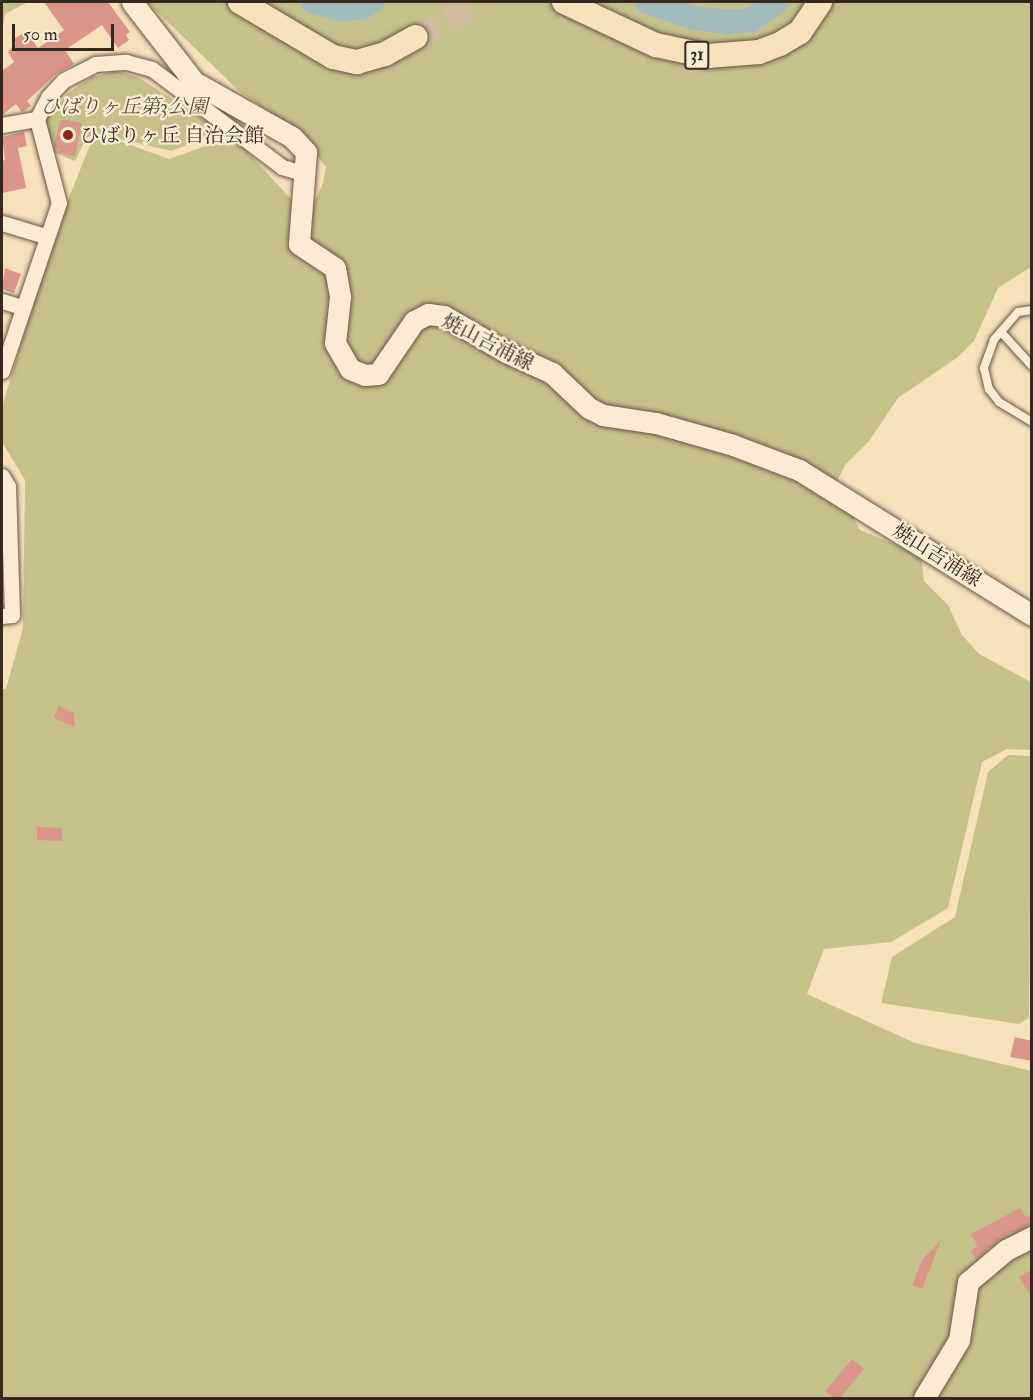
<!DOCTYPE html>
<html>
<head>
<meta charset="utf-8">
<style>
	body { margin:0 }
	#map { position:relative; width:1033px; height:1400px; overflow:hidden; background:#f7e1bb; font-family:"IM FELL Double Pica","Noto Serif JP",serif }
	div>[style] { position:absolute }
	.green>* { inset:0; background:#c5c18b }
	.river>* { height:24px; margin:-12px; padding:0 12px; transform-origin:12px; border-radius:12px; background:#a1bbba }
	.building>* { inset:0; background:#dc9689 }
	.primary-tunnel>* { height:24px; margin-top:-12px; transform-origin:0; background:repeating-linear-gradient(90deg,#d0bc9c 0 24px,transparent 0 36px) }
	.roads { filter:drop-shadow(0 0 2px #665646) drop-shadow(0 0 2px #665646) }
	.lane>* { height:8px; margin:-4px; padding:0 4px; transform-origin:4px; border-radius:4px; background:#faecd3 }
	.street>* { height:15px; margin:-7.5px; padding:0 7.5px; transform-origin:7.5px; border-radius:7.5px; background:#faecd3 }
	.secondary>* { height:21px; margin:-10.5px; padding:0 10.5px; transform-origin:10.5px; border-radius:10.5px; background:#faecd3 }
	.primary>* { height:24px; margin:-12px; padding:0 12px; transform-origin:12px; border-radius:12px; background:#f7e1bb }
	.dots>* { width:16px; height:16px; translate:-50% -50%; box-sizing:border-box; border:3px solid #faecd3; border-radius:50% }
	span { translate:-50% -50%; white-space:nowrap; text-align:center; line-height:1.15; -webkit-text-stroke:4.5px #faecd3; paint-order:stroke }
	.shield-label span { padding:2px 4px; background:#faecd3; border:2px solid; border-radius:4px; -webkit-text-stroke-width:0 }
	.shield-label { font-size:18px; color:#35281f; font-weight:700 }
	.park-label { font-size:20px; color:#594e3a; font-style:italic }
	.poi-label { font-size:20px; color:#35281f }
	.left { translate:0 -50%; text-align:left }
	.street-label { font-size:20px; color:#35281f }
	.frame { position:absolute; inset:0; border:3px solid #35281f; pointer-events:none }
	.scale { position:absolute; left:12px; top:24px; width:102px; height:27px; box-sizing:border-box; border:3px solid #35281f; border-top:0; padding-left:8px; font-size:18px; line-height:21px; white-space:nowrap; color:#35281f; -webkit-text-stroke:4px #faecd3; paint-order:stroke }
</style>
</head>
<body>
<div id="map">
	<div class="green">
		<i style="clip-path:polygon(2px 2px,28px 2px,5px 14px,2px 31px)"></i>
		<i style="clip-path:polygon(147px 2px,1031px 2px,1031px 267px,998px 288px,974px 341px,958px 357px,898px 398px,869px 441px,845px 465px,836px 484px,860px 530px,921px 555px,924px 581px,948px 605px,962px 635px,979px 654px,1031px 682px,1031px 750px,1007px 749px,982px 762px,948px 908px,891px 942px,824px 949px,807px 994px,915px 1043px,1031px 1071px,1031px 1398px,2px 1398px,2px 689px,6px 689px,23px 628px,25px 480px,2px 442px,2px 407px,54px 236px,95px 132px,85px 140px,75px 161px,50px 151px,43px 121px,68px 93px,92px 77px,116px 71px,138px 77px,214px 126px,201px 140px,171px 151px,100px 134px,169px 159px,211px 144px,242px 146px,292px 200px,310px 212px,323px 183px,326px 167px,298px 131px,239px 91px)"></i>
		<i style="clip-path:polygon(1008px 755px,1031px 756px,1029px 1018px,1019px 1024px,881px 1003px,892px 957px,955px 917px,988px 772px)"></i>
	</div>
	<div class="river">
		<i style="left:313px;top:2px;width:29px;rotate:14deg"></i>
		<i style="left:341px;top:9px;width:20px;rotate:-3deg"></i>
		<i style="left:361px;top:8px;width:13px;rotate:-29deg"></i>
		<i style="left:647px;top:2px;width:50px;rotate:18.8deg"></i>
		<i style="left:694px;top:18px;width:35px;rotate:7deg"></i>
		<i style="left:729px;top:22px;width:22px;rotate:-5deg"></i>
		<i style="left:751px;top:20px;width:32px;rotate:-35deg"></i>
	</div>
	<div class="building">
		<i style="clip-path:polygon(44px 2px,108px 2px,130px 32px,126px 35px,129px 40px,118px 48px,102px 25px,65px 50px,74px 64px,57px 73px,27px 101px,31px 106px,22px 112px,16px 104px,2px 115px,2px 71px,14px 62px,8px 52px,16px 43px,13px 40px,26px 31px,38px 48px,64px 30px)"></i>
		<i style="clip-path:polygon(65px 120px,82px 123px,75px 156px,58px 153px,59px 148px,54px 147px,60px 121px)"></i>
		<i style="clip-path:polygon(24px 132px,27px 146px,18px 148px,26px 188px,2px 193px,2px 161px,5px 160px,2px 137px)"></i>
		<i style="clip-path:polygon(5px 268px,21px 274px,14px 293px,2px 289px)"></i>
		<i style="clip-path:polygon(59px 706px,74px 713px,75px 727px,54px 718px)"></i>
		<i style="clip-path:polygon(37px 827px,62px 828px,62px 841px,37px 840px)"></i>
		<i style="clip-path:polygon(1015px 1037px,1032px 1041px,1032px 1061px,1010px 1057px)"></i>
		<i style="clip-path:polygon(1020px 1208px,1026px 1217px,1032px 1214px,1032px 1224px,1000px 1239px,976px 1259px,971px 1251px,978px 1246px,971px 1234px)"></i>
		<i style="clip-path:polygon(941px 1240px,922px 1289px,912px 1285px,922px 1260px)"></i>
		<i style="clip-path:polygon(1032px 1269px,1032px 1298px,1019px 1277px)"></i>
		<i style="clip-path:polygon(852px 1359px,864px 1369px,840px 1398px,834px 1398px,825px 1391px)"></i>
	</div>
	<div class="primary-tunnel">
		<i style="left:416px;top:37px;width:73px;rotate:-28.7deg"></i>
	</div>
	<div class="roads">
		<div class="lane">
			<i style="left:1032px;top:310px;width:14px;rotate:172deg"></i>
			<i style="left:1018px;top:312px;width:37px;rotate:131deg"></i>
			<i style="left:994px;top:340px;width:30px;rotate:110deg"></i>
			<i style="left:984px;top:368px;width:22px;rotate:77deg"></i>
			<i style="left:989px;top:389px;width:16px;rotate:52deg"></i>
			<i style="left:999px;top:402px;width:39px;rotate:31deg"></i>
			<i style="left:1001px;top:332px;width:46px;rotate:47.6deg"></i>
		</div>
		<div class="street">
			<i style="left:2px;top:125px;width:36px;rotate:-10deg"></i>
			<i style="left:2px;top:223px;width:45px;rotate:16.8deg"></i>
			<i style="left:2px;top:301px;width:21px;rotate:17deg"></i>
			<i style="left:2px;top:371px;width:177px;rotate:-71.3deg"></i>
			<i style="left:59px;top:203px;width:87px;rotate:-104.7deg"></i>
			<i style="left:37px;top:119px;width:25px;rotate:-63deg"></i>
			<i style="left:48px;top:97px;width:23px;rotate:-47deg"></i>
			<i style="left:64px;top:80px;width:35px;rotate:-27deg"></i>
			<i style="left:95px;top:64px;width:31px;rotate:-4deg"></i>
			<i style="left:126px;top:62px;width:27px;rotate:15deg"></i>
			<i style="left:152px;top:69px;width:163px;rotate:37deg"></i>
			<i style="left:282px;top:167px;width:26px;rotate:16deg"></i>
			<i style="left:2px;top:476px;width:12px;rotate:59deg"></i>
			<i style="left:8px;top:486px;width:129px;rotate:88.2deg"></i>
			<i style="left:12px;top:615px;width:10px;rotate:174deg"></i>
		</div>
		<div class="secondary">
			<i style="left:132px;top:2px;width:101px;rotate:52.2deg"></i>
			<i style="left:194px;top:82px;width:112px;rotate:29.3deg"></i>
			<i style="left:292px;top:137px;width:21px;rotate:47deg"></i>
			<i style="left:306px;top:152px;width:92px;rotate:94.4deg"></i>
			<i style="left:299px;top:244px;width:43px;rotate:33.7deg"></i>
			<i style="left:335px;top:268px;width:29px;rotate:80deg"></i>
			<i style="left:340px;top:297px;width:46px;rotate:96.2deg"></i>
			<i style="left:335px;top:343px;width:30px;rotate:60deg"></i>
			<i style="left:350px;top:369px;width:16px;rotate:22deg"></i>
			<i style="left:365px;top:375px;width:13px;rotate:-4deg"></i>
			<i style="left:378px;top:374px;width:64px;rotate:-55.8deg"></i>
			<i style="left:414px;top:321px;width:16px;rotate:-27deg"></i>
			<i style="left:428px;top:314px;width:16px;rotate:7deg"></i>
			<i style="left:444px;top:316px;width:72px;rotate:30.1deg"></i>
			<i style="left:506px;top:352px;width:51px;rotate:24.5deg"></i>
			<i style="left:552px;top:373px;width:51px;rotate:43.4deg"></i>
			<i style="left:589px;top:408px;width:16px;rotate:27deg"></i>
			<i style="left:603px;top:415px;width:54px;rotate:8.6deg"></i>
			<i style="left:656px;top:423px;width:80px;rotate:15.9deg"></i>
			<i style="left:733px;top:445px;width:71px;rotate:20.7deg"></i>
			<i style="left:799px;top:470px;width:274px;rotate:31.9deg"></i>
			<i style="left:924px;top:1398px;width:68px;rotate:-58.9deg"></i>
			<i style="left:959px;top:1340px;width:59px;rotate:-81.2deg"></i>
			<i style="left:968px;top:1282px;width:50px;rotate:-40.1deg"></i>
			<i style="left:1006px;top:1250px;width:29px;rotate:-27deg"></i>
		</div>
		<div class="primary">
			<i style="left:240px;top:2px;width:108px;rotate:30.6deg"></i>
			<i style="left:333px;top:57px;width:25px;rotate:12deg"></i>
			<i style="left:357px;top:62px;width:29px;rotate:-16deg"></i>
			<i style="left:385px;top:54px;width:35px;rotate:-29deg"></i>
			<i style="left:564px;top:2px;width:102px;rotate:25.1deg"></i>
			<i style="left:656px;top:45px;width:53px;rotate:11.9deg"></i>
			<i style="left:708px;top:56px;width:51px;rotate:-4.5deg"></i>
			<i style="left:759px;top:52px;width:22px;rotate:-21deg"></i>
			<i style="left:780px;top:44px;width:23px;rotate:-31deg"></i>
			<i style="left:800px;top:32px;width:36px;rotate:-56deg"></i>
		</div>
	</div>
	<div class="dots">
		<i style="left:68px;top:135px;background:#8f2418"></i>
	</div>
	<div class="shield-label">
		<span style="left:697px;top:55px">31</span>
	</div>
	<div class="park-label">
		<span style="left:124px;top:106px">ひばりヶ丘第3公園</span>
	</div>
	<div class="poi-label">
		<span class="left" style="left:80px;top:135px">ひばりヶ丘 自治会館</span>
	</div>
	<div class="street-label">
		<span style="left:488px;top:342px;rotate:27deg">焼山吉浦線</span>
		<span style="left:937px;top:555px;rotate:32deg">焼山吉浦線</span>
	</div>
	<div class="frame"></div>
	<div class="scale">50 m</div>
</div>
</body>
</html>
